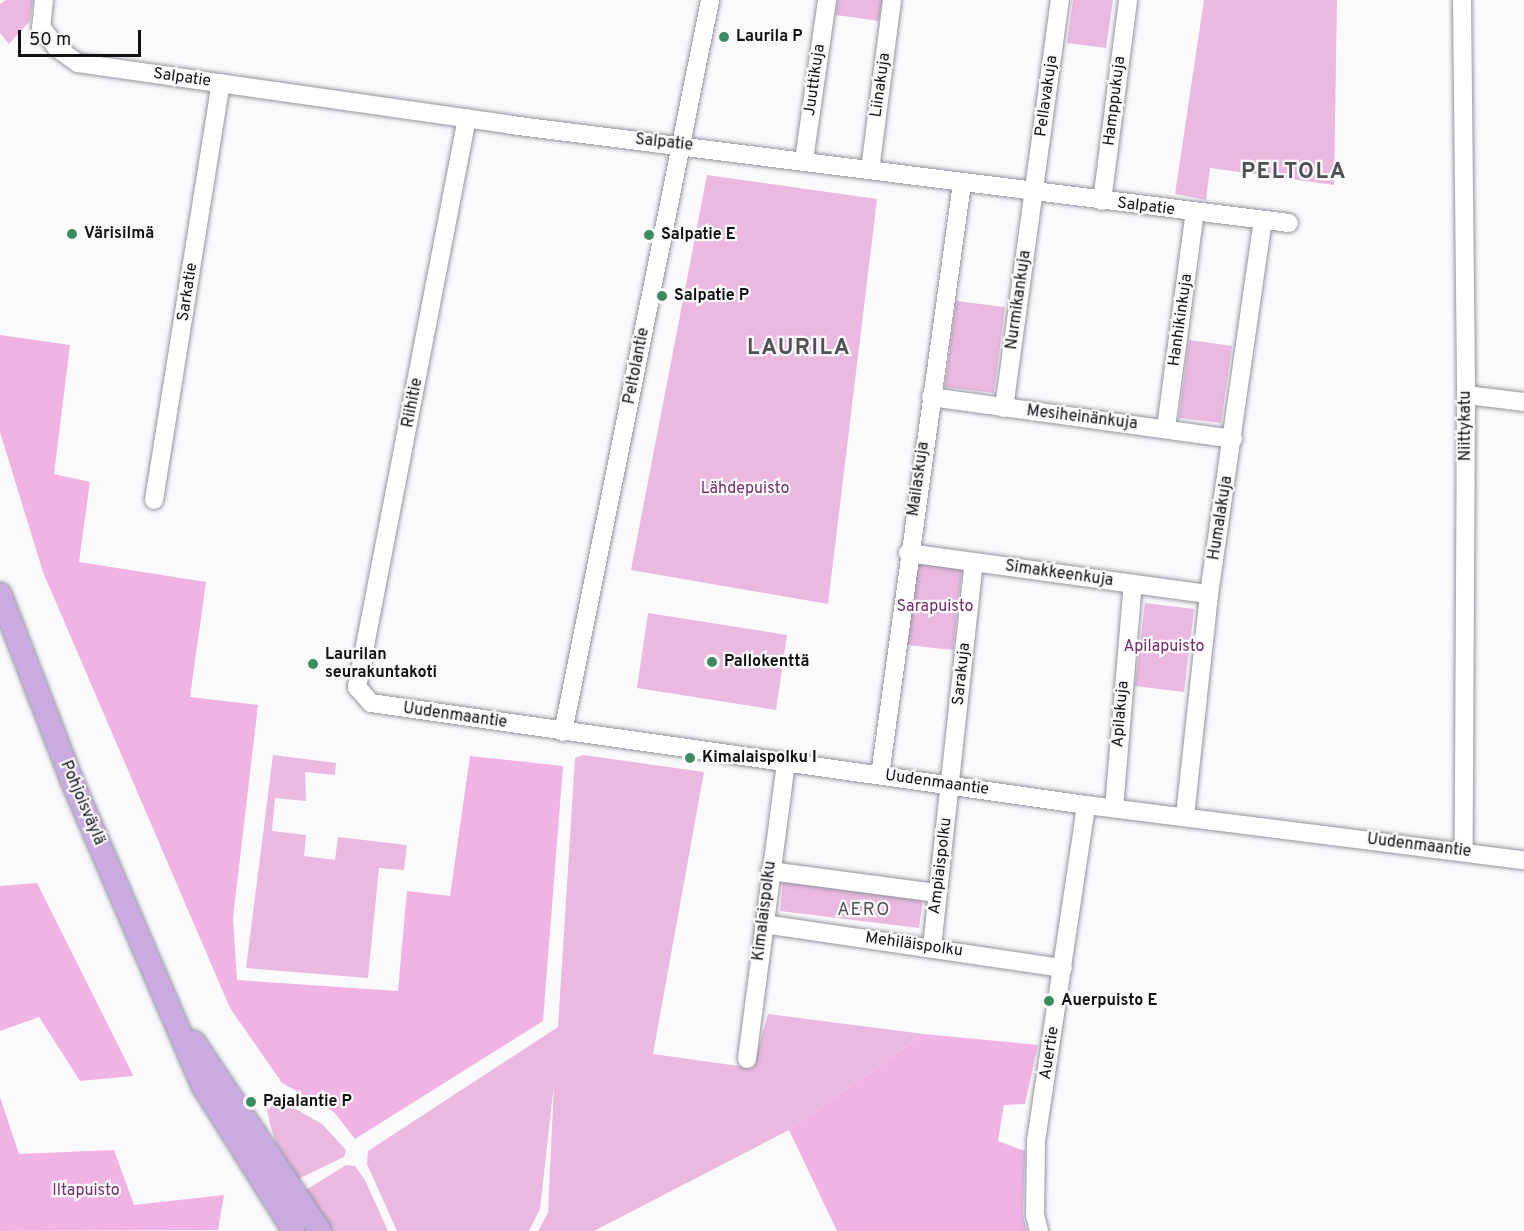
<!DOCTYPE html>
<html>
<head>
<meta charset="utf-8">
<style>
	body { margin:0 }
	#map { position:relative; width:1524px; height:1231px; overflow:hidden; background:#fafafd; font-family:Overpass,sans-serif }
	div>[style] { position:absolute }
	.green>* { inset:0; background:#ebb9e0 }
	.forest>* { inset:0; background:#f0b3e4 }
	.roads { filter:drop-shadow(0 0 2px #9494a0) drop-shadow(0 0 2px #9494a0) }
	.minor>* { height:18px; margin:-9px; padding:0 9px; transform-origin:9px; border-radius:9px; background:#fff }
	.major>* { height:22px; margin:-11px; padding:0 11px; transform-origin:11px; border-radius:11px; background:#c9abe2 }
	.dots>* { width:16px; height:16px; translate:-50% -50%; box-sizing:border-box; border:3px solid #fafafd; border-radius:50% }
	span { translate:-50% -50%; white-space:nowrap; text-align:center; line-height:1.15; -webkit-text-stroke:4.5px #fafafd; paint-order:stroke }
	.poi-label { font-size:16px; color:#101115; font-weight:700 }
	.left { translate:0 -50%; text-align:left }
	.street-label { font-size:16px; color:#101115 }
	.park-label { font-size:16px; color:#742e69 }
	.neighbourhood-label { font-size:18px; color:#4f4f5a; letter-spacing:1.5px }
	.district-label { font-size:22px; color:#4f4f5a; font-weight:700; letter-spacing:1.5px }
	.scale { position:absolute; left:18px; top:30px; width:123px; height:27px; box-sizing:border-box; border:3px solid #101115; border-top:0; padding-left:8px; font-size:18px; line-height:21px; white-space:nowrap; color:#101115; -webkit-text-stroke:4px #fafafd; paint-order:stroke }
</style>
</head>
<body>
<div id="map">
	<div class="green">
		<i style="clip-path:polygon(6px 0,33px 0,30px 21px,9px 44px,0 33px,0 4px)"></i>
		<i style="clip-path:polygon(838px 0,882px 0,879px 21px,836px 15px)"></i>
		<i style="clip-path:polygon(1073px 0,1113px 0,1106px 48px,1067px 43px)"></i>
		<i style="clip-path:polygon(1204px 0,1337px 0,1334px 185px,1210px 168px,1206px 200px,1175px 194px)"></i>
		<i style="clip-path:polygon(707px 175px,877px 199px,828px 604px,631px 570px)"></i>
		<i style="clip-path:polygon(956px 301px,1005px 307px,994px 393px,945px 387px)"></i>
		<i style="clip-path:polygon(1189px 340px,1232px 346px,1221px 423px,1179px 418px)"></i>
		<i style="clip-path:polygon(916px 564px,962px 569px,953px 650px,907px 645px)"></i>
		<i style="clip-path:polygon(1145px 603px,1194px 609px,1184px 692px,1135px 686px)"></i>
		<i style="clip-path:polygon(648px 613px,787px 635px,776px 710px,637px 688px)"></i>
		<i style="clip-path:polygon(273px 755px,336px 763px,335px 775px,305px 772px,306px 801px,275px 798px,272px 831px,306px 835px,304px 856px,335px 860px,338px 837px,407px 845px,404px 870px,379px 868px,368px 978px,246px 968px)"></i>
		<i style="clip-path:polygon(583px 755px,704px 772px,653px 1054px,753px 1068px,768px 1014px,924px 1034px,789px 1130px,594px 1231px,538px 1231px,548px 1213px,554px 1084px,540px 1209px,529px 1231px,397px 1231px,367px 1164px,368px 1151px,558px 1027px,575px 758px)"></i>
		<i style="clip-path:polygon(783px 882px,923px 899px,919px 928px,780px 911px)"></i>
		<i style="clip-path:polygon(277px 1102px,285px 1103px,322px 1124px,346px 1150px,344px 1157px,298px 1179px,276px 1143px,270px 1124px,267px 1110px)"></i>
		<i style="clip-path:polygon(346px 1165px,355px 1166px,365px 1180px,388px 1231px,331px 1231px,306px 1190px)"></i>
	</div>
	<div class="forest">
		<i style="clip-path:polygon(0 335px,70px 345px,54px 474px,90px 482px,79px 562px,206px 582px,190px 697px,258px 705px,233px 918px,237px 980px,398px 991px,407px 891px,450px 896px,470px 756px,563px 766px,543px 1021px,355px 1139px,334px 1112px,282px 1083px,230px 1008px,43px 572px,0 432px)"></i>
		<i style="clip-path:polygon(37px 883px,133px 1075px,133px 1076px,80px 1081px,39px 1017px,0 1031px,0 886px)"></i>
		<i style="clip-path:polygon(924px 1034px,1038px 1045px,1025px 1104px,1004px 1105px,998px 1141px,1025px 1151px,1023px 1215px,1027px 1231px,837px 1231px,789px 1130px)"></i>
		<i style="clip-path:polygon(0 1097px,19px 1154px,114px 1150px,134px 1205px,224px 1195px,218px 1230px,0 1231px)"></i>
	</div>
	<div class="roads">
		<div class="minor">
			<i style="left:44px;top:0;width:27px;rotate:96deg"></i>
			<i style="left:41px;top:27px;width:26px;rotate:53deg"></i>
			<i style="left:57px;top:48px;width:26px;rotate:36deg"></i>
			<i style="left:78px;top:63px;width:437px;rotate:8.1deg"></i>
			<i style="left:511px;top:125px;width:784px;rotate:7.18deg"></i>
			<i style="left:1462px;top:0;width:395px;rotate:89.4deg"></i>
			<i style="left:1466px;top:395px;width:457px;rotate:90.3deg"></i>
			<i style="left:467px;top:118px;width:580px;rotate:100.94deg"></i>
			<i style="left:357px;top:687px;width:21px;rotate:49deg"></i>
			<i style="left:371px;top:703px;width:722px;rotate:8.12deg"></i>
			<i style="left:1086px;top:805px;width:441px;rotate:7.2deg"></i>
			<i style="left:804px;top:160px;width:162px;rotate:-81.8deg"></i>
			<i style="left:870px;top:170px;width:171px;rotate:-82.6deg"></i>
			<i style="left:1102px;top:201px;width:203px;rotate:-82.6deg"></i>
			<i style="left:1466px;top:395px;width:58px;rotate:6.9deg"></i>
			<i style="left:931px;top:397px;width:305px;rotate:7.9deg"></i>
			<i style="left:1004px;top:408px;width:412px;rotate:-82.2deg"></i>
			<i style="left:1166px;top:428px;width:218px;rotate:-82.4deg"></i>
			<i style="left:154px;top:500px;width:422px;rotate:-80.9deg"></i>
			<i style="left:908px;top:553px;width:304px;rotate:7.8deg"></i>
			<i style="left:563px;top:732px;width:747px;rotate:-78.64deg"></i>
			<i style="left:880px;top:775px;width:598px;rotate:-82.11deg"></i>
			<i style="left:1114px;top:808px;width:225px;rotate:-85.2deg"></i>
			<i style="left:1185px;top:816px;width:223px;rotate:-83.8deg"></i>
			<i style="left:1209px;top:594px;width:377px;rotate:-81.8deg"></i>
			<i style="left:770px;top:871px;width:169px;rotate:7.5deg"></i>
			<i style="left:764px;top:924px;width:302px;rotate:8.4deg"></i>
			<i style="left:932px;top:947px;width:387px;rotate:-83.8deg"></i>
			<i style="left:747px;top:1059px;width:298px;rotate:-82.5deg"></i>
			<i style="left:1039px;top:1231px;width:16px;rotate:-104deg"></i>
			<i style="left:1035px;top:1215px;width:74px;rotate:-89.2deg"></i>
			<i style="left:1036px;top:1141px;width:340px;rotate:-81.5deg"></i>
		</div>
		<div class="major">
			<i style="left:0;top:594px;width:200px;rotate:68.9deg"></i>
			<i style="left:72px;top:781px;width:332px;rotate:66.8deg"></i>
			<i style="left:203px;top:1086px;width:171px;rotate:57.9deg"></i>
			<i style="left:194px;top:1042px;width:227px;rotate:56.3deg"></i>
		</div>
	</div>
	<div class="dots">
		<i style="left:724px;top:37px;background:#3b8c5e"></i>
		<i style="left:72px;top:234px;background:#3b8c5e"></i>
		<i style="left:649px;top:235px;background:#3b8c5e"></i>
		<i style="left:662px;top:296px;background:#3b8c5e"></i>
		<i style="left:712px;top:662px;background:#3b8c5e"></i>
		<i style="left:313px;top:664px;background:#3b8c5e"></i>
		<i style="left:690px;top:758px;background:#3b8c5e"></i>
		<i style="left:1049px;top:1001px;background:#3b8c5e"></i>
		<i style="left:251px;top:1102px;background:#3b8c5e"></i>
	</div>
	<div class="poi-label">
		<span class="left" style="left:736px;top:37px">Laurila P</span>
		<span class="left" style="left:84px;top:234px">Värisilmä</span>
		<span class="left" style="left:661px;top:235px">Salpatie E</span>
		<span class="left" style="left:674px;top:296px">Salpatie P</span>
		<span class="left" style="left:325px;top:664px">Laurilan<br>seurakuntakoti</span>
		<span class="left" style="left:724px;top:662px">Pallokenttä</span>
		<span class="left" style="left:702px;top:758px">Kimalaispolku I</span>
		<span class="left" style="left:1061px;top:1001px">Auerpuisto E</span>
		<span class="left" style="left:263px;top:1102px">Pajalantie P</span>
	</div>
	<div class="street-label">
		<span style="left:182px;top:78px;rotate:8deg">Salpatie</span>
		<span style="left:815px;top:80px;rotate:-82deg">Juuttikuja</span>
		<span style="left:881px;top:85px;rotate:-82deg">Liinakuja</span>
		<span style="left:1047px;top:96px;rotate:-82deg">Pellavakuja</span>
		<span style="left:1115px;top:101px;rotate:-83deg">Hamppukuja</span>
		<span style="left:664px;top:143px;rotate:6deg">Salpatie</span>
		<span style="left:1146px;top:207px;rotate:7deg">Salpatie</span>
		<span style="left:188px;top:292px;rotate:-81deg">Sarkatie</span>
		<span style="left:1019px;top:300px;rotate:-82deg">Nurmikankuja</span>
		<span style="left:1181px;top:320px;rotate:-82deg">Hanhikinkuja</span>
		<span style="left:637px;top:366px;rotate:-79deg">Peltolantie</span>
		<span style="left:413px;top:403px;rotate:-79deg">Riihitie</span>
		<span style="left:1082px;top:418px;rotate:7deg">Mesiheinänkuja</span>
		<span style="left:1466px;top:426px;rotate:-90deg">Niittykatu</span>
		<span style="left:919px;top:479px;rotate:-82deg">Mailaskuja</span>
		<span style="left:1221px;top:518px;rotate:-81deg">Humalakuja</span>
		<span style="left:1059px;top:574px;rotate:8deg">Simakkeenkuja</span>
		<span style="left:962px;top:674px;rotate:-84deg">Sarakuja</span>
		<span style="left:1121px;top:714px;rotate:-85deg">Apilakuja</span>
		<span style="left:455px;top:716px;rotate:8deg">Uudenmaantie</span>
		<span style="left:937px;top:783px;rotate:8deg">Uudenmaantie</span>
		<span style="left:82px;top:803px;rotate:67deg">Pohjoisväylä</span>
		<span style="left:1419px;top:846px;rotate:7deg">Uudenmaantie</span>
		<span style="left:941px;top:866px;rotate:-83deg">Ampiaispolku</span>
		<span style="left:765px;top:911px;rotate:-83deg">Kimalaispolku</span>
		<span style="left:914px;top:945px;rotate:8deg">Mehiläispolku</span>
		<span style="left:1050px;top:1053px;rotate:-81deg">Auertie</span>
	</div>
	<div class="park-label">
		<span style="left:745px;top:489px">Lähdepuisto</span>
		<span style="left:935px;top:607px">Sarapuisto</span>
		<span style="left:1164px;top:647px">Apilapuisto</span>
		<span style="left:86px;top:1191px">Iltapuisto</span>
	</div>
	<div class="neighbourhood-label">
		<span style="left:864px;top:911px">AERO</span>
	</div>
	<div class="district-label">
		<span style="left:1294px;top:173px">PELTOLA</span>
		<span style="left:799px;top:349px">LAURILA</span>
	</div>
	<div class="scale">50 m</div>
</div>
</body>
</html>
